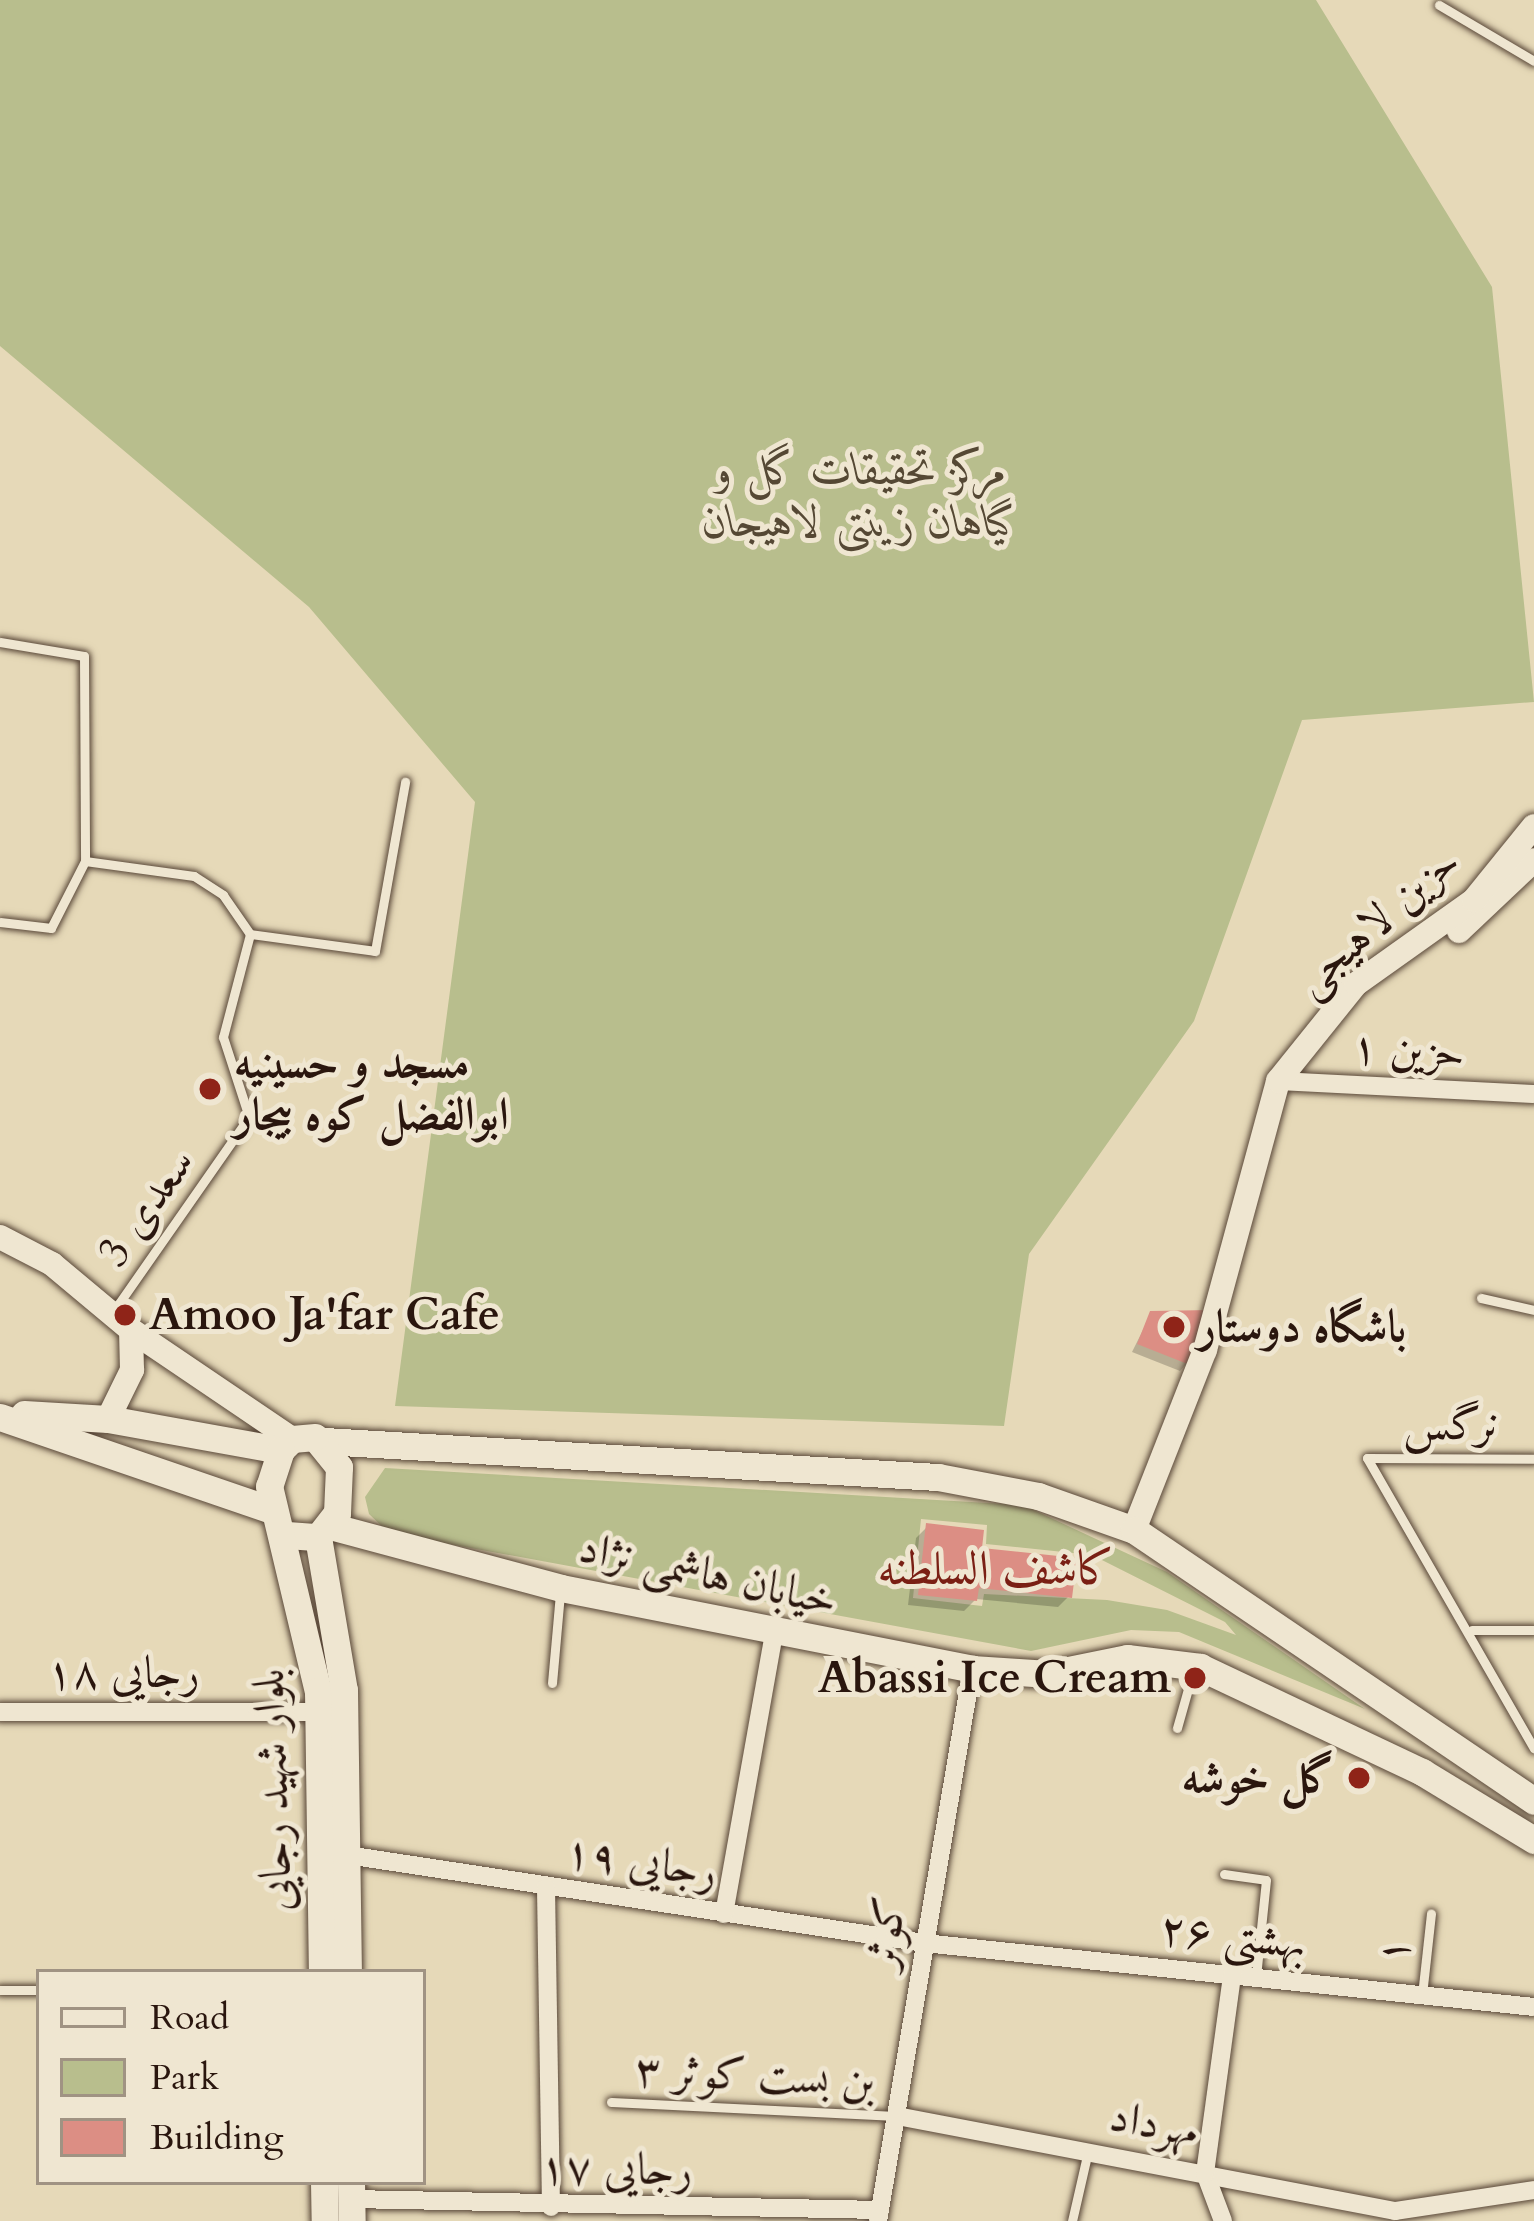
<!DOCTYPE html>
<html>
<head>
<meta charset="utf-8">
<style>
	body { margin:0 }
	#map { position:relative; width:1534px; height:2221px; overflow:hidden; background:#e6d9b8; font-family:Cardo,Amiri,serif }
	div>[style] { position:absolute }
	.green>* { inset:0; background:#b8be8d }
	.shadow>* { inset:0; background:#0003 }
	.building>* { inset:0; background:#dc8e84 }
	.roads { filter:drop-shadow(0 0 3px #594738) drop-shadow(0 0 3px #594738) }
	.service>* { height:9px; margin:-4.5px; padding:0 4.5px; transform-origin:4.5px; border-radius:4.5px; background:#efe6d1 }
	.minor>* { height:18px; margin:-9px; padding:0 9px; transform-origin:9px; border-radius:9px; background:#efe6d1 }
	.tertiary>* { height:24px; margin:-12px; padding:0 12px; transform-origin:12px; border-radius:12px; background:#efe6d1 }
	.secondary>* { height:27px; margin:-13.5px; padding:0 13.5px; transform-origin:13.5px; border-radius:13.5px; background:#efe6d1 }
	.dots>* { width:33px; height:33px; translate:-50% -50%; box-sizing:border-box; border:6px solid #efe6d1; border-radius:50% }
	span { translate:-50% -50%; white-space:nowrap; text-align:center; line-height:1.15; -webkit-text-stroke:10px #efe6d1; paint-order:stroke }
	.park-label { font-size:45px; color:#554834; font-style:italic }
	.street-label { font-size:45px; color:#2a160e }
	.poi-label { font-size:45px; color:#2a160e; font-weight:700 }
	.left { translate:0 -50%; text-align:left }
	.right { translate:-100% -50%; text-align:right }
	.neighbourhood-label { font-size:48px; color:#7a1f14 }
	.legend { position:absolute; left:36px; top:1969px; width:390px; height:216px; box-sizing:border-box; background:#efe6d1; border:3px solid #a09383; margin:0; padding:15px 21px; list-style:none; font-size:36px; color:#2a160e }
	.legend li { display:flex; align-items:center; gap:24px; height:60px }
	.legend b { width:60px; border:3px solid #a09383 }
</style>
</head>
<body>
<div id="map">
	<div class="green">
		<i style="clip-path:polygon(0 0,1316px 0,1492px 287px,1534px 702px,1302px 720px,1194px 1021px,1029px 1254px,1004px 1426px,395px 1406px,475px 802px,309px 607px,0 346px)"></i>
		<i style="clip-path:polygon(evenodd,385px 1468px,1023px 1505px,1167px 1572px,1365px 1709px,1179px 1632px,1131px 1630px,1031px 1651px,389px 1533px,369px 1514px,365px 1497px,385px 1468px,921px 1519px,987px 1525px,986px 1544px,1092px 1555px,1225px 1622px,1236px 1635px,1167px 1610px,1107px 1600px,984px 1594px,982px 1606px,913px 1598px,921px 1519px)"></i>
	</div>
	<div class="shadow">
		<i style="clip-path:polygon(1151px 1314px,1187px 1363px,1180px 1371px,1132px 1352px)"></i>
		<i style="clip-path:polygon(927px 1527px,979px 1550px,1069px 1596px,1058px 1607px,976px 1599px,964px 1611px,908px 1605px,916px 1538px)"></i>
	</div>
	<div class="building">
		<i style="clip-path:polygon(1211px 1310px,1190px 1365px,1137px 1344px,1150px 1311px)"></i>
		<i style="clip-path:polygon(926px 1523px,984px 1530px,982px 1548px,1077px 1558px,1072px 1598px,979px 1588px,977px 1601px,918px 1595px)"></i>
	</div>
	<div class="roads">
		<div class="service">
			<i style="left:1439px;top:5px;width:110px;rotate:30.5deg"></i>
			<i style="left:0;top:642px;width:85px;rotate:9.5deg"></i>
			<i style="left:84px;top:656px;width:205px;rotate:89.7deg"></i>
			<i style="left:85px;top:861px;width:75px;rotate:116.9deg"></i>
			<i style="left:51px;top:928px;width:51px;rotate:-173.3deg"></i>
			<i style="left:85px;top:861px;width:110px;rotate:7.8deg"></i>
			<i style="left:194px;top:876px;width:35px;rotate:33deg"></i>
			<i style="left:223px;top:895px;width:47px;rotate:55.3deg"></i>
			<i style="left:250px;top:934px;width:126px;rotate:7.7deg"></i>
			<i style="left:375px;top:951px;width:172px;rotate:-79.9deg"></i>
			<i style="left:1481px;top:1298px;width:54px;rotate:12.8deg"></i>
			<i style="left:115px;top:1309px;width:234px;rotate:-55.1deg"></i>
			<i style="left:249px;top:1117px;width:84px;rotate:-108deg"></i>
			<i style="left:223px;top:1037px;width:106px;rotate:-75.3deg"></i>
			<i style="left:1367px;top:1458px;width:335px;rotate:60.1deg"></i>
			<i style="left:1367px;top:1458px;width:167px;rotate:0.3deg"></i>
			<i style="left:1472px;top:1630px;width:62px"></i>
			<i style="left:552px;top:1683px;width:90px;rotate:-84.9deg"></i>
			<i style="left:1177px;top:1728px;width:59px;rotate:-74.3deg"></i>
			<i style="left:1224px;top:1874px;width:42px;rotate:8.1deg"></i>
			<i style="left:1266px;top:1880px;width:98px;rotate:95.9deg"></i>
			<i style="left:0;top:1990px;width:39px"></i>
			<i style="left:1422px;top:1995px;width:82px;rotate:-83.7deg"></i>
			<i style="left:611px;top:2102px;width:286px;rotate:2.8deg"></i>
			<i style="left:1072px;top:2221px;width:72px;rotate:-77.1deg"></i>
		</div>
		<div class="minor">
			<i style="left:1278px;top:1081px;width:256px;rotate:2.9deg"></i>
			<i style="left:0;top:1712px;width:318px"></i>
			<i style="left:347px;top:1855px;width:584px;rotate:8.67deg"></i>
			<i style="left:924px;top:1943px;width:613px;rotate:5.99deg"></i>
			<i style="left:546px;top:1888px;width:319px;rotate:89.1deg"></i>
			<i style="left:724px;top:1914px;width:286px;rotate:-79.9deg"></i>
			<i style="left:897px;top:2116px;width:507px;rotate:10.8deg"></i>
			<i style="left:1395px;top:2211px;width:141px;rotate:-8.6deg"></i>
			<i style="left:351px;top:2199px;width:529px;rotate:1.19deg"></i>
			<i style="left:878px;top:2221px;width:560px;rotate:-80.34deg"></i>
			<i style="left:1223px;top:2221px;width:51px;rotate:-110.6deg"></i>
			<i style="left:1205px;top:2173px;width:200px;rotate:-82.2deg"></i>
		</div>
		<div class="tertiary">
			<i style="left:1459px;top:931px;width:103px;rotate:-43.4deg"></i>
			<i style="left:0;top:1237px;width:59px;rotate:27.4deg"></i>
			<i style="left:52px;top:1264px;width:103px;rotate:39.9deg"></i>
			<i style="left:131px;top:1330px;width:194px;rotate:34.1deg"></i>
			<i style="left:108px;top:1419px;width:55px;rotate:-63.9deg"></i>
			<i style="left:132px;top:1370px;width:40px;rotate:-91.4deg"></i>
			<i style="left:1134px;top:1530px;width:193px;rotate:-68.5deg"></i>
			<i style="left:1205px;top:1350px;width:279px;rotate:-74.8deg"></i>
			<i style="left:1278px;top:1081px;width:124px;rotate:-51.2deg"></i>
			<i style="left:1356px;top:984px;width:145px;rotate:-35.4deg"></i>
			<i style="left:1474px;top:900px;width:95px;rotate:-51deg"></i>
		</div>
		<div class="secondary">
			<i style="left:24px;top:1414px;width:84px;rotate:3.4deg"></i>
			<i style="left:108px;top:1419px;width:176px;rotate:10.2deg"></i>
			<i style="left:0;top:1417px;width:287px;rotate:18.9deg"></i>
			<i style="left:324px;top:1441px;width:615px;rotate:3.36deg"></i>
			<i style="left:938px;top:1477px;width:102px;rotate:10.8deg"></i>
			<i style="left:1038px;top:1496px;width:102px;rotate:19.5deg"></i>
			<i style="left:1134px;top:1530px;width:483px;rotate:34.1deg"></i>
			<i style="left:330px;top:1526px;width:239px;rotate:15deg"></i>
			<i style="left:561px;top:1588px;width:419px;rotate:11.1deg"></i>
			<i style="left:972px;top:1669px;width:77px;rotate:3.7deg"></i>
			<i style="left:1049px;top:1674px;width:80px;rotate:-11.6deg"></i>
			<i style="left:1127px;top:1658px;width:74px;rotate:7deg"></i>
			<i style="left:1200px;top:1667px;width:246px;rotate:25.3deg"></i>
			<i style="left:1422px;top:1772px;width:131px;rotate:31.3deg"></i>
			<i style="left:287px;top:1535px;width:31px;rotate:4deg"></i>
			<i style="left:318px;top:1537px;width:31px;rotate:-52deg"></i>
			<i style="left:337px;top:1513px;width:46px;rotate:-87.5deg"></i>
			<i style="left:339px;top:1467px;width:38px;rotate:-129deg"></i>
			<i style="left:315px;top:1437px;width:23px;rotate:175deg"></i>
			<i style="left:292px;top:1439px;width:16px;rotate:135deg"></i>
			<i style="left:281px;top:1450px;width:38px;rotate:108deg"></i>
			<i style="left:269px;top:1486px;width:211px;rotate:76.6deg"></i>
			<i style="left:318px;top:1691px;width:281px;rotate:89.2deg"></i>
			<i style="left:318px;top:1537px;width:155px;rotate:80.4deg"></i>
			<i style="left:344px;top:1690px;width:282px;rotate:89.2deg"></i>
			<i style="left:324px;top:2182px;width:39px;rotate:89deg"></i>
			<i style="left:351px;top:2182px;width:39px;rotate:89deg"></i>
		</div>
	</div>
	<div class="dots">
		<i style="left:210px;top:1089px;background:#8f2418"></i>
		<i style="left:125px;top:1315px;background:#8f2418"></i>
		<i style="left:1174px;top:1327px;background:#8f2418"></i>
		<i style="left:1195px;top:1678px;background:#8f2418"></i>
		<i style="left:1359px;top:1778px;background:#8f2418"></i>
	</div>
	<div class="park-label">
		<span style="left:861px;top:496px">مرکز تحقیقات گل و<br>گیاهان زینتی لاهیجان</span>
	</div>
	<div class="street-label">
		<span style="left:1377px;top:921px;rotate:-41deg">حزین لاهیجی</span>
		<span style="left:1408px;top:1050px;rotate:3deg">حزین ۱</span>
		<span style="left:146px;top:1207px;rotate:-55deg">سعدی 3</span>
		<span style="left:1451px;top:1425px">نرگس</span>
		<span style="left:708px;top:1574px;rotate:12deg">خیابان هاشمی نژاد</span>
		<span style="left:123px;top:1673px">رجایی ۱۸</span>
		<span style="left:273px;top:1790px;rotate:-92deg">بلوار شهید رجایی</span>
		<span style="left:641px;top:1862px;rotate:8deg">رجایی ۱۹</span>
		<span style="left:886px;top:1933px;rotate:-81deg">کوثر</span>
		<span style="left:1233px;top:1936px;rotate:6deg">بهشتی ۲۶</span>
		<span style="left:1393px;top:1951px;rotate:-84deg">۱</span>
		<span style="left:755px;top:2076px;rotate:3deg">بن بست کوثر ۳</span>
		<span style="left:1154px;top:2124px;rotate:11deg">مهرداد</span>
		<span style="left:616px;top:2169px;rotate:1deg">رجایی ۱۷</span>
	</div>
	<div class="poi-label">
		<span class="left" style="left:234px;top:1089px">مسجد و حسینیه<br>ابوالفضل کوه بیجار</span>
		<span class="left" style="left:149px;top:1315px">Amoo Ja'far Cafe</span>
		<span class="left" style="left:1198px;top:1327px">باشگاه دوستار</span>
		<span class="right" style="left:1171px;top:1678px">Abassi Ice Cream</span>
		<span class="right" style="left:1335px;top:1778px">گل خوشه</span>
	</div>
	<div class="neighbourhood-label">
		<span style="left:996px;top:1569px">کاشف السلطنه</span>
	</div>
	<ul class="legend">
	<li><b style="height:15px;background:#efe6d1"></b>Road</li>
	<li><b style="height:33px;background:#b8be8d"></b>Park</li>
	<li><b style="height:33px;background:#dc8e84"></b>Building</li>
	</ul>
</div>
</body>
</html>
